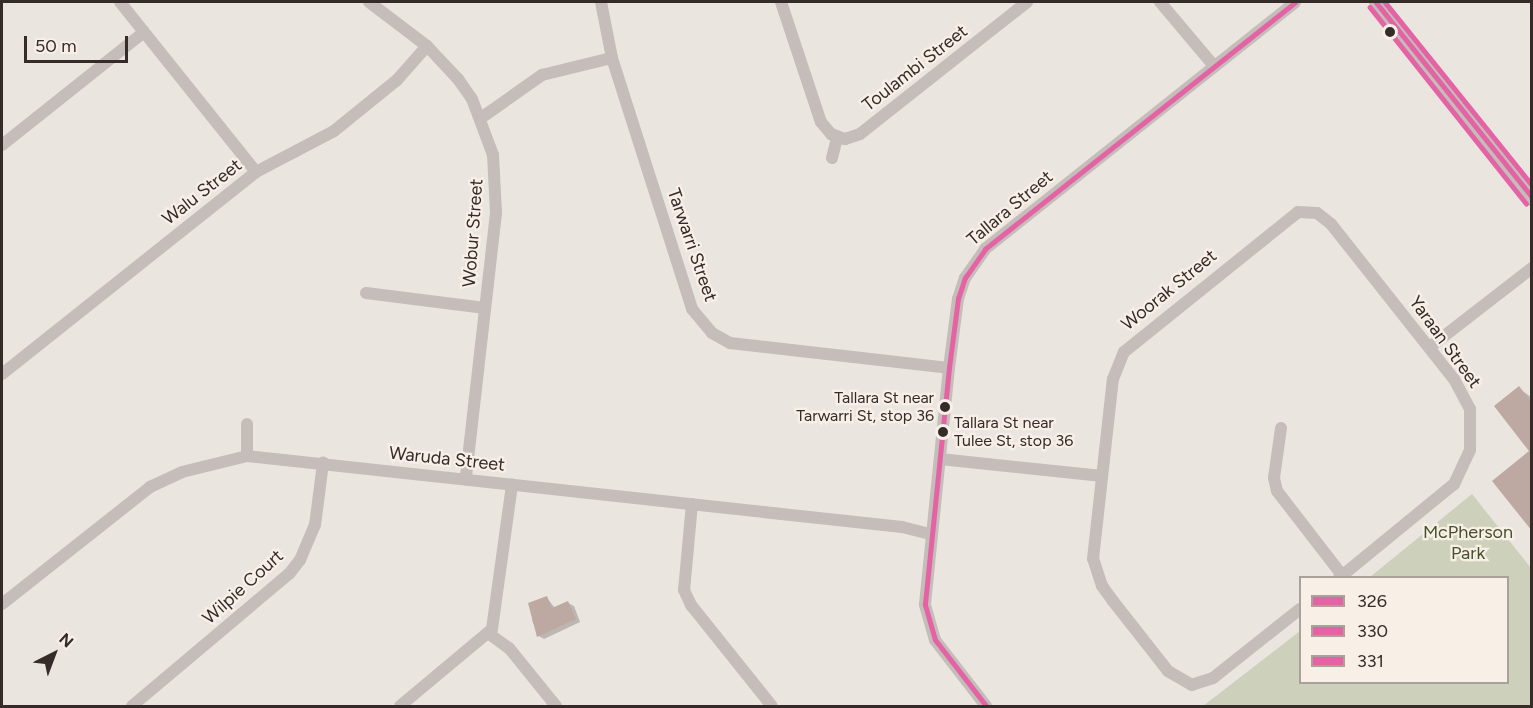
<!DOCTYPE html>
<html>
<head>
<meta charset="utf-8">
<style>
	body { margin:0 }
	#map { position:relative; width:1533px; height:708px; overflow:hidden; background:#ebe5e0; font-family:Figtree,sans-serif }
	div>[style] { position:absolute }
	.green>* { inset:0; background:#cdd0bb }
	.shadow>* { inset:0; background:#0003 }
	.building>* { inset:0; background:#bea8a2 }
	.minor>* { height:12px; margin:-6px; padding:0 6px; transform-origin:6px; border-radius:6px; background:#c4bdb9 }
	.tertiary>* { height:15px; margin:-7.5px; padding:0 7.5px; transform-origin:7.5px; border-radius:7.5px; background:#c4bdb9 }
	.bus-1>* { height:4.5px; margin:-2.25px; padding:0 2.25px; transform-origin:2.25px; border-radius:2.25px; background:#e463a4 }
	.bus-2>* { height:4.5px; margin:-2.25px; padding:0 2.25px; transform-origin:2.25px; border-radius:2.25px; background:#e463a4 }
	.bus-3>* { height:4.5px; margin:-2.25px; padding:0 2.25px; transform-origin:2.25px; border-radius:2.25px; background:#e463a4 }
	.dots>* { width:16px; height:16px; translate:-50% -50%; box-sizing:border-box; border:3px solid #f8efe7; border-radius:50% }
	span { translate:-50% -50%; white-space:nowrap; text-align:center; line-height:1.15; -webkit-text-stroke:4.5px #f8efe7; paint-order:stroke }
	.bus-label { font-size:16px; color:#352b28 }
	.right { translate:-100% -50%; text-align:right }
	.left { translate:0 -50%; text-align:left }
	.street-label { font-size:18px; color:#352b28 }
	.park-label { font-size:18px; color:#46512d }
	.frame { position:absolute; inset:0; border:3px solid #352b28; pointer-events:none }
	.legend { position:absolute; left:1299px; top:576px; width:210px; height:108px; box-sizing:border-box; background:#f8efe7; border:2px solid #aaa19b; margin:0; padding:8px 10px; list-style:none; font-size:18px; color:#352b28 }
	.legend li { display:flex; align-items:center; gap:12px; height:30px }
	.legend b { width:30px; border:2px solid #aaa19b }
	.north { position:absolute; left:24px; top:624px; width:60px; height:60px; -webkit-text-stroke:4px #f8efe7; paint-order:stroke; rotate:42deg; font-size:16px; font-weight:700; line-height:24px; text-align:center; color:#352b28 }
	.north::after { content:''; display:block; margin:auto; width:21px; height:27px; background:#352b28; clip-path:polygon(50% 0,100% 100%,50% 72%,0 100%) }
	.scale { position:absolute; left:24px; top:36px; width:104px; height:27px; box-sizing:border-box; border:3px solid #352b28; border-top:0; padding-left:8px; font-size:18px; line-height:21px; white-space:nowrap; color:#352b28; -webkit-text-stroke:4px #f8efe7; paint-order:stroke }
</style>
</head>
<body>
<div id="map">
	<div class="green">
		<i style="clip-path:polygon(1472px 494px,1531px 568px,1531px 706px,1203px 706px,1300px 631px,1300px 682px,1508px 682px,1508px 578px,1370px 577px)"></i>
	</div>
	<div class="shadow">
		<i style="clip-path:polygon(1519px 388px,1532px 398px,1532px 528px,1531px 451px)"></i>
		<i style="clip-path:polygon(547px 598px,555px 608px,568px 603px,574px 606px,580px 622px,544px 639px,539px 636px,532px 620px)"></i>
	</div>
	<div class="building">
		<i style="clip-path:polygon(1519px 386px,1532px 403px,1532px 531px,1492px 481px,1529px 451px,1494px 406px)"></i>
		<i style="clip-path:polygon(547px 596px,552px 608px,568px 601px,576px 619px,537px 637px,528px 603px)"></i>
	</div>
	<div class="minor">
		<i style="left:120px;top:2px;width:218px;rotate:51.3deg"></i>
		<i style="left:369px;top:2px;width:73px;rotate:37.2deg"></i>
		<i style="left:427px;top:46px;width:45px;rotate:46.8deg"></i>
		<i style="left:458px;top:79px;width:24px;rotate:55deg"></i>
		<i style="left:472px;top:99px;width:60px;rotate:69.4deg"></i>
		<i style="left:493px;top:155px;width:58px;rotate:87deg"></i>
		<i style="left:496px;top:213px;width:267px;rotate:96.5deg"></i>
		<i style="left:601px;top:2px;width:57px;rotate:78.9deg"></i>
		<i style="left:612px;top:58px;width:263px;rotate:72.3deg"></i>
		<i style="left:692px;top:309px;width:31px;rotate:50deg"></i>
		<i style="left:712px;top:333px;width:21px;rotate:29deg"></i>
		<i style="left:730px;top:343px;width:220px;rotate:6.5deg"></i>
		<i style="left:781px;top:2px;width:126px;rotate:71.6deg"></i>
		<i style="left:821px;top:122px;width:16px;rotate:50deg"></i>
		<i style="left:831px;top:134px;width:15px;rotate:20deg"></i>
		<i style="left:845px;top:139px;width:16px;rotate:-18deg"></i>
		<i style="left:860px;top:134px;width:213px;rotate:-38.3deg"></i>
		<i style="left:1160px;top:2px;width:82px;rotate:49.9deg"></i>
		<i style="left:481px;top:118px;width:75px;rotate:-35.2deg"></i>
		<i style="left:542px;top:75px;width:72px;rotate:-13.7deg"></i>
		<i style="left:2px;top:145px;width:181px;rotate:-38.5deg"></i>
		<i style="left:832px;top:158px;width:21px;rotate:-76deg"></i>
		<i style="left:366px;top:293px;width:120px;rotate:7.2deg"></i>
		<i style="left:1430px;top:347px;width:129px;rotate:-37.8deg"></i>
		<i style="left:2px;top:374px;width:325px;rotate:-38.5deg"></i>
		<i style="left:256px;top:172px;width:88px;rotate:-27.7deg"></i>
		<i style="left:334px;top:131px;width:81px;rotate:-39deg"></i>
		<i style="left:397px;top:80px;width:45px;rotate:-48.6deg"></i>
		<i style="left:1281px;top:428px;width:50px;rotate:98deg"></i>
		<i style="left:1274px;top:478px;width:13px;rotate:77deg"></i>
		<i style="left:1277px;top:491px;width:106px;rotate:52.3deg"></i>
		<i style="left:247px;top:456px;width:32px;rotate:-90deg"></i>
		<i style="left:940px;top:459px;width:163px;rotate:6deg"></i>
		<i style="left:692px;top:504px;width:86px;rotate:95.3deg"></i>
		<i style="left:684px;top:590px;width:17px;rotate:65deg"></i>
		<i style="left:691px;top:605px;width:129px;rotate:51.3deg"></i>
		<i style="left:2px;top:604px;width:189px;rotate:-38.3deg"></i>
		<i style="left:150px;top:487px;width:35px;rotate:-25deg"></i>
		<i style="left:182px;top:472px;width:67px;rotate:-13.8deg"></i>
		<i style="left:247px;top:456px;width:659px;rotate:6.19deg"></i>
		<i style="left:902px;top:527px;width:30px;rotate:14deg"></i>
		<i style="left:1300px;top:609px;width:111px;rotate:141.6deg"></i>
		<i style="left:1213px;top:678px;width:22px;rotate:162deg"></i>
		<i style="left:1192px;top:685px;width:28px;rotate:-150deg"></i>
		<i style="left:1168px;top:671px;width:89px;rotate:-128.2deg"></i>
		<i style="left:1113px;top:601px;width:19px;rotate:-126deg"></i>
		<i style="left:1102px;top:586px;width:28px;rotate:-108deg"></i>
		<i style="left:1093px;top:559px;width:181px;rotate:-83.7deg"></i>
		<i style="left:1113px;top:379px;width:29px;rotate:-68deg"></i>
		<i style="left:1124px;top:352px;width:223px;rotate:-38.8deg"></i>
		<i style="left:1298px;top:212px;width:19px;rotate:3deg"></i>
		<i style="left:1317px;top:213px;width:18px;rotate:38deg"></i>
		<i style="left:1331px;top:224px;width:198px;rotate:51.6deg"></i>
		<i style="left:1454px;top:379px;width:34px;rotate:62deg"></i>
		<i style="left:1470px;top:409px;width:41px;rotate:90deg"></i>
		<i style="left:1470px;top:450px;width:38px;rotate:115deg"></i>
		<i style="left:1454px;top:484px;width:149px;rotate:140.7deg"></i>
		<i style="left:488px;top:633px;width:26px;rotate:36deg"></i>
		<i style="left:509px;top:648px;width:75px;rotate:51deg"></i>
		<i style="left:132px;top:706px;width:205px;rotate:-40.1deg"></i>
		<i style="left:289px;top:574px;width:18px;rotate:-52deg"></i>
		<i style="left:300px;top:560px;width:38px;rotate:-67deg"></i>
		<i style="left:315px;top:525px;width:63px;rotate:-82.6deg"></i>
		<i style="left:400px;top:706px;width:120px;rotate:-39.9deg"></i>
		<i style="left:492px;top:629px;width:146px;rotate:-82.1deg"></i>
		<i style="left:986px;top:706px;width:83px;rotate:-127.7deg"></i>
		<i style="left:935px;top:640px;width:37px;rotate:-106deg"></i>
		<i style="left:925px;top:604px;width:237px;rotate:-84.2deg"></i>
		<i style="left:949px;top:368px;width:70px;rotate:-82.6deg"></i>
		<i style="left:958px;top:299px;width:22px;rotate:-72deg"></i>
		<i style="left:965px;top:278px;width:35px;rotate:-55deg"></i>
		<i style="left:985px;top:249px;width:396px;rotate:-38.5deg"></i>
	</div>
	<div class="tertiary">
		<i style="left:1376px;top:2px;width:251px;rotate:51.5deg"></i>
	</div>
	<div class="bus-1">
		<i style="left:1376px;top:2px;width:250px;rotate:51.3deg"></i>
		<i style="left:986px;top:706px;width:83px;rotate:-127.7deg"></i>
		<i style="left:935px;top:640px;width:37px;rotate:-106deg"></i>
		<i style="left:925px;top:604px;width:237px;rotate:-84.2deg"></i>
		<i style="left:949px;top:368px;width:70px;rotate:-82.6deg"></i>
		<i style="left:958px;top:299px;width:22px;rotate:-72deg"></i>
		<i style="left:965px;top:278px;width:35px;rotate:-55deg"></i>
		<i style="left:985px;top:249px;width:396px;rotate:-38.5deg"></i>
	</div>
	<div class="bus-2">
		<i style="left:1370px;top:7px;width:251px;rotate:51.5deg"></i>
	</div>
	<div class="bus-3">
		<i style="left:1385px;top:2px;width:235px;rotate:51.2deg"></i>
	</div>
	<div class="dots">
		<i style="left:1390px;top:32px;background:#352b28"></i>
		<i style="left:945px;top:407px;background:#352b28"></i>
		<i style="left:943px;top:432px;background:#352b28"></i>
	</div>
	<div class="bus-label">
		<span class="right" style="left:934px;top:407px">Tallara St near<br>Tarwarri St, stop 36</span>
		<span class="left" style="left:954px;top:432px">Tallara St near<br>Tulee St, stop 36</span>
	</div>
	<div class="street-label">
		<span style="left:915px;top:68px;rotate:-38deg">Toulambi Street</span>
		<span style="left:202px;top:192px;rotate:-38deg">Walu Street</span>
		<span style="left:1010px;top:208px;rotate:-40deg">Tallara Street</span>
		<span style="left:473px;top:233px;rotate:-86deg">Wobur Street</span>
		<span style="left:692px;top:245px;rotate:71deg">Tarwarri Street</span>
		<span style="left:1169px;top:290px;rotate:-39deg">Woorak Street</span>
		<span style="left:1445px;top:342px;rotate:54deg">Yaraan Street</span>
		<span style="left:447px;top:459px;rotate:6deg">Waruda Street</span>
		<span style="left:243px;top:587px;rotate:-42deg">Wilpie Court</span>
	</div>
	<div class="park-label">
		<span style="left:1468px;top:543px">McPherson<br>Park</span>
	</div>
	<div class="frame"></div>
	<ul class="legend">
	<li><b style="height:8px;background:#e463a4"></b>326</li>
	<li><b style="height:8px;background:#e463a4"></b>330</li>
	<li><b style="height:8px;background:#e463a4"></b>331</li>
	</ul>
	<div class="north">N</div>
	<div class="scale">50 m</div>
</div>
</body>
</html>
